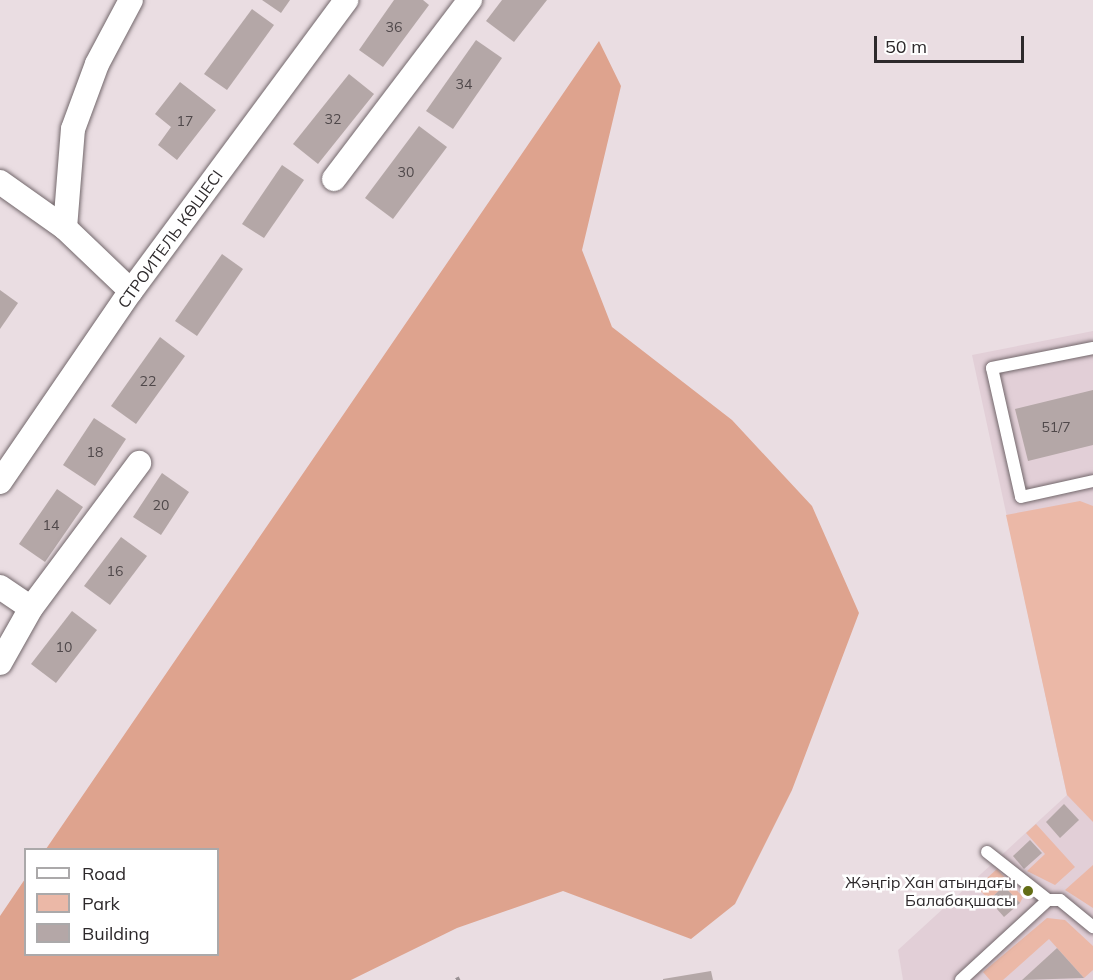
<!DOCTYPE html>
<html>
<head>
<meta charset="utf-8">
<style>
	body { margin:0 }
	#map { position:relative; width:1093px; height:980px; overflow:hidden; background:#eadde2; font-family:Mulish,sans-serif }
	div>[style] { position:absolute }
	.built>* { inset:0; background:#e2cfd7 }
	.green>* { inset:0; background:#ebb8a7 }
	.forest>* { inset:0; background:#dea38e }
	.building>* { inset:0; background:#b4a7a7 }
	.path>* { height:4px; margin-top:-2px; transform-origin:0; background:repeating-linear-gradient(90deg,#9b9295 0 6px,transparent 0 9px) }
	.roads { filter:drop-shadow(0 0 2px #72676b) drop-shadow(0 0 2px #72676b) }
	.service>* { height:12px; margin:-6px; padding:0 6px; transform-origin:6px; border-radius:6px; background:#fff }
	.minor>* { height:24px; margin:-12px; padding:0 12px; transform-origin:12px; border-radius:12px; background:#fff }
	.dots>* { width:16px; height:16px; translate:-50% -50%; box-sizing:border-box; border:3px solid #fff; border-radius:50% }
	span { translate:-50% -50%; white-space:nowrap; text-align:center; line-height:1.15; -webkit-text-stroke:5px #fff; paint-order:stroke }
	.number-label { font-size:14px; color:#4f484a }
	.number-label span { -webkit-text-stroke-width:0 }
	.street-label { font-size:16px; color:#2d292b }
	.poi-label { font-size:16px; color:#2d292b }
	.right { translate:-100% -50%; text-align:right }
	.legend { position:absolute; left:24px; top:848px; width:195px; height:108px; box-sizing:border-box; background:#fff; border:2px solid #aba9aa; margin:0; padding:8px 10px; list-style:none; font-size:18px; color:#2d292b }
	.legend li { display:flex; align-items:center; gap:12px; height:30px }
	.legend b { width:30px; border:2px solid #aba9aa }
	.scale { position:absolute; left:874px; top:36px; width:150px; height:27px; box-sizing:border-box; border:3px solid #2d292b; border-top:0; padding-left:8px; font-size:18px; line-height:21px; white-space:nowrap; color:#2d292b; -webkit-text-stroke:4px #fff; paint-order:stroke }
</style>
</head>
<body>
<div id="map">
	<div class="built">
		<i style="clip-path:polygon(1093px 331px,1093px 980px,903px 980px,898px 950px,1067px 795px,972px 355px)"></i>
	</div>
	<div class="green">
		<i style="clip-path:polygon(1080px 501px,1093px 506px,1093px 822px,1067px 795px,1006px 515px)"></i>
		<i style="clip-path:polygon(1036px 824px,1075px 867px,1055px 885px,1027px 871px,1045px 854px,1026px 833px)"></i>
		<i style="clip-path:polygon(1093px 865px,1093px 908px,1065px 890px)"></i>
		<i style="clip-path:polygon(997px 869px,1023px 897px,1020px 903px,1004px 886px,989px 900px,977px 887px)"></i>
		<i style="clip-path:polygon(1047px 918px,1065px 920px,1093px 946px,1093px 970px,1084px 978px,1049px 939px,1003px 980px,990px 980px,983px 972px)"></i>
	</div>
	<div class="forest">
		<i style="clip-path:polygon(599px 41px,621px 86px,582px 250px,612px 327px,732px 420px,812px 506px,859px 613px,792px 790px,735px 904px,691px 939px,563px 891px,457px 928px,351px 980px,0 980px,0 916px,25px 879px,26px 954px,218px 954px,218px 850px,46px 849px)"></i>
	</div>
	<div class="building">
		<i style="clip-path:polygon(262px 0,290px 0,281px 13px)"></i>
		<i style="clip-path:polygon(394px 0,423px 0,429px 5px,383px 67px,359px 50px)"></i>
		<i style="clip-path:polygon(502px 0,547px 0,514px 42px,486px 21px)"></i>
		<i style="clip-path:polygon(252px 9px,274px 25px,227px 90px,204px 74px)"></i>
		<i style="clip-path:polygon(476px 40px,502px 58px,453px 129px,426px 111px)"></i>
		<i style="clip-path:polygon(349px 74px,374px 94px,318px 164px,293px 144px)"></i>
		<i style="clip-path:polygon(180px 82px,216px 110px,177px 160px,158px 145px,171px 127px,155px 114px)"></i>
		<i style="clip-path:polygon(419px 126px,447px 147px,393px 219px,365px 198px)"></i>
		<i style="clip-path:polygon(282px 165px,304px 180px,264px 238px,242px 224px)"></i>
		<i style="clip-path:polygon(222px 254px,243px 269px,197px 336px,175px 321px)"></i>
		<i style="clip-path:polygon(0 290px,18px 303px,0 329px)"></i>
		<i style="clip-path:polygon(160px 337px,185px 356px,136px 424px,111px 406px)"></i>
		<i style="clip-path:polygon(1093px 390px,1093px 445px,1028px 461px,1015px 409px)"></i>
		<i style="clip-path:polygon(94px 418px,126px 439px,95px 486px,63px 465px)"></i>
		<i style="clip-path:polygon(162px 473px,189px 492px,161px 535px,133px 517px)"></i>
		<i style="clip-path:polygon(57px 489px,83px 507px,45px 562px,19px 544px)"></i>
		<i style="clip-path:polygon(121px 537px,147px 556px,110px 605px,84px 586px)"></i>
		<i style="clip-path:polygon(72px 611px,97px 630px,56px 683px,31px 664px)"></i>
		<i style="clip-path:polygon(1064px 804px,1079px 820px,1060px 838px,1046px 822px)"></i>
		<i style="clip-path:polygon(1030px 840px,1042px 853px,1024px 869px,1013px 856px)"></i>
		<i style="clip-path:polygon(1004px 886px,1020px 903px,1004px 917px,989px 900px)"></i>
		<i style="clip-path:polygon(1057px 948px,1084px 978px,1022px 980px)"></i>
		<i style="clip-path:polygon(711px 971px,713px 980px,663px 980px,663px 979px)"></i>
	</div>
	<div class="path">
		<i style="left:456px;top:980px;width:4px;rotate:-27deg"></i>
	</div>
	<div class="roads">
		<div class="service">
			<i style="left:1093px;top:348px;width:103px;rotate:168.8deg"></i>
			<i style="left:992px;top:368px;width:132px;rotate:77.3deg"></i>
			<i style="left:1021px;top:497px;width:74px;rotate:-12.5deg"></i>
			<i style="left:987px;top:852px;width:78px;rotate:38.2deg"></i>
			<i style="left:961px;top:980px;width:118px;rotate:-42.6deg"></i>
			<i style="left:1048px;top:900px;width:12px"></i>
			<i style="left:1060px;top:900px;width:43px;rotate:39.3deg"></i>
		</div>
		<div class="minor">
			<i style="left:334px;top:179px;width:225px;rotate:-52.8deg"></i>
			<i style="left:0;top:182px;width:80px;rotate:35.3deg"></i>
			<i style="left:65px;top:228px;width:91px;rotate:43.7deg"></i>
			<i style="left:65px;top:228px;width:99px;rotate:-85.4deg"></i>
			<i style="left:73px;top:129px;width:69px;rotate:-69.7deg"></i>
			<i style="left:97px;top:64px;width:72px;rotate:-62deg"></i>
			<i style="left:0;top:482px;width:232px;rotate:-55.6deg"></i>
			<i style="left:131px;top:291px;width:362px;rotate:-53.5deg"></i>
			<i style="left:0;top:587px;width:37px;rotate:34deg"></i>
			<i style="left:0;top:663px;width:63px;rotate:-60.6deg"></i>
			<i style="left:31px;top:608px;width:181px;rotate:-53.3deg"></i>
		</div>
	</div>
	<div class="dots">
		<i style="left:1028px;top:891px;background:#636d15"></i>
	</div>
	<div class="number-label">
		<span style="left:394px;top:27px">36</span>
		<span style="left:464px;top:84px">34</span>
		<span style="left:333px;top:119px">32</span>
		<span style="left:185px;top:121px">17</span>
		<span style="left:406px;top:172px">30</span>
		<span style="left:148px;top:381px">22</span>
		<span style="left:1056px;top:427px">51/7</span>
		<span style="left:95px;top:452px">18</span>
		<span style="left:161px;top:505px">20</span>
		<span style="left:51px;top:525px">14</span>
		<span style="left:115px;top:571px">16</span>
		<span style="left:64px;top:647px">10</span>
	</div>
	<div class="street-label">
		<span style="left:170px;top:239px;rotate:-54deg">СТРОИТЕЛЬ КӨШЕСІ</span>
	</div>
	<div class="poi-label">
		<span class="right" style="left:1016px;top:891px">Жәңгір Хан атындағы<br>Балабақшасы</span>
	</div>
	<ul class="legend">
	<li><b style="height:8px;background:#fff"></b>Road</li>
	<li><b style="height:16px;background:#ebb8a7"></b>Park</li>
	<li><b style="height:16px;background:#b4a7a7"></b>Building</li>
	</ul>
	<div class="scale">50 m</div>
</div>
</body>
</html>
